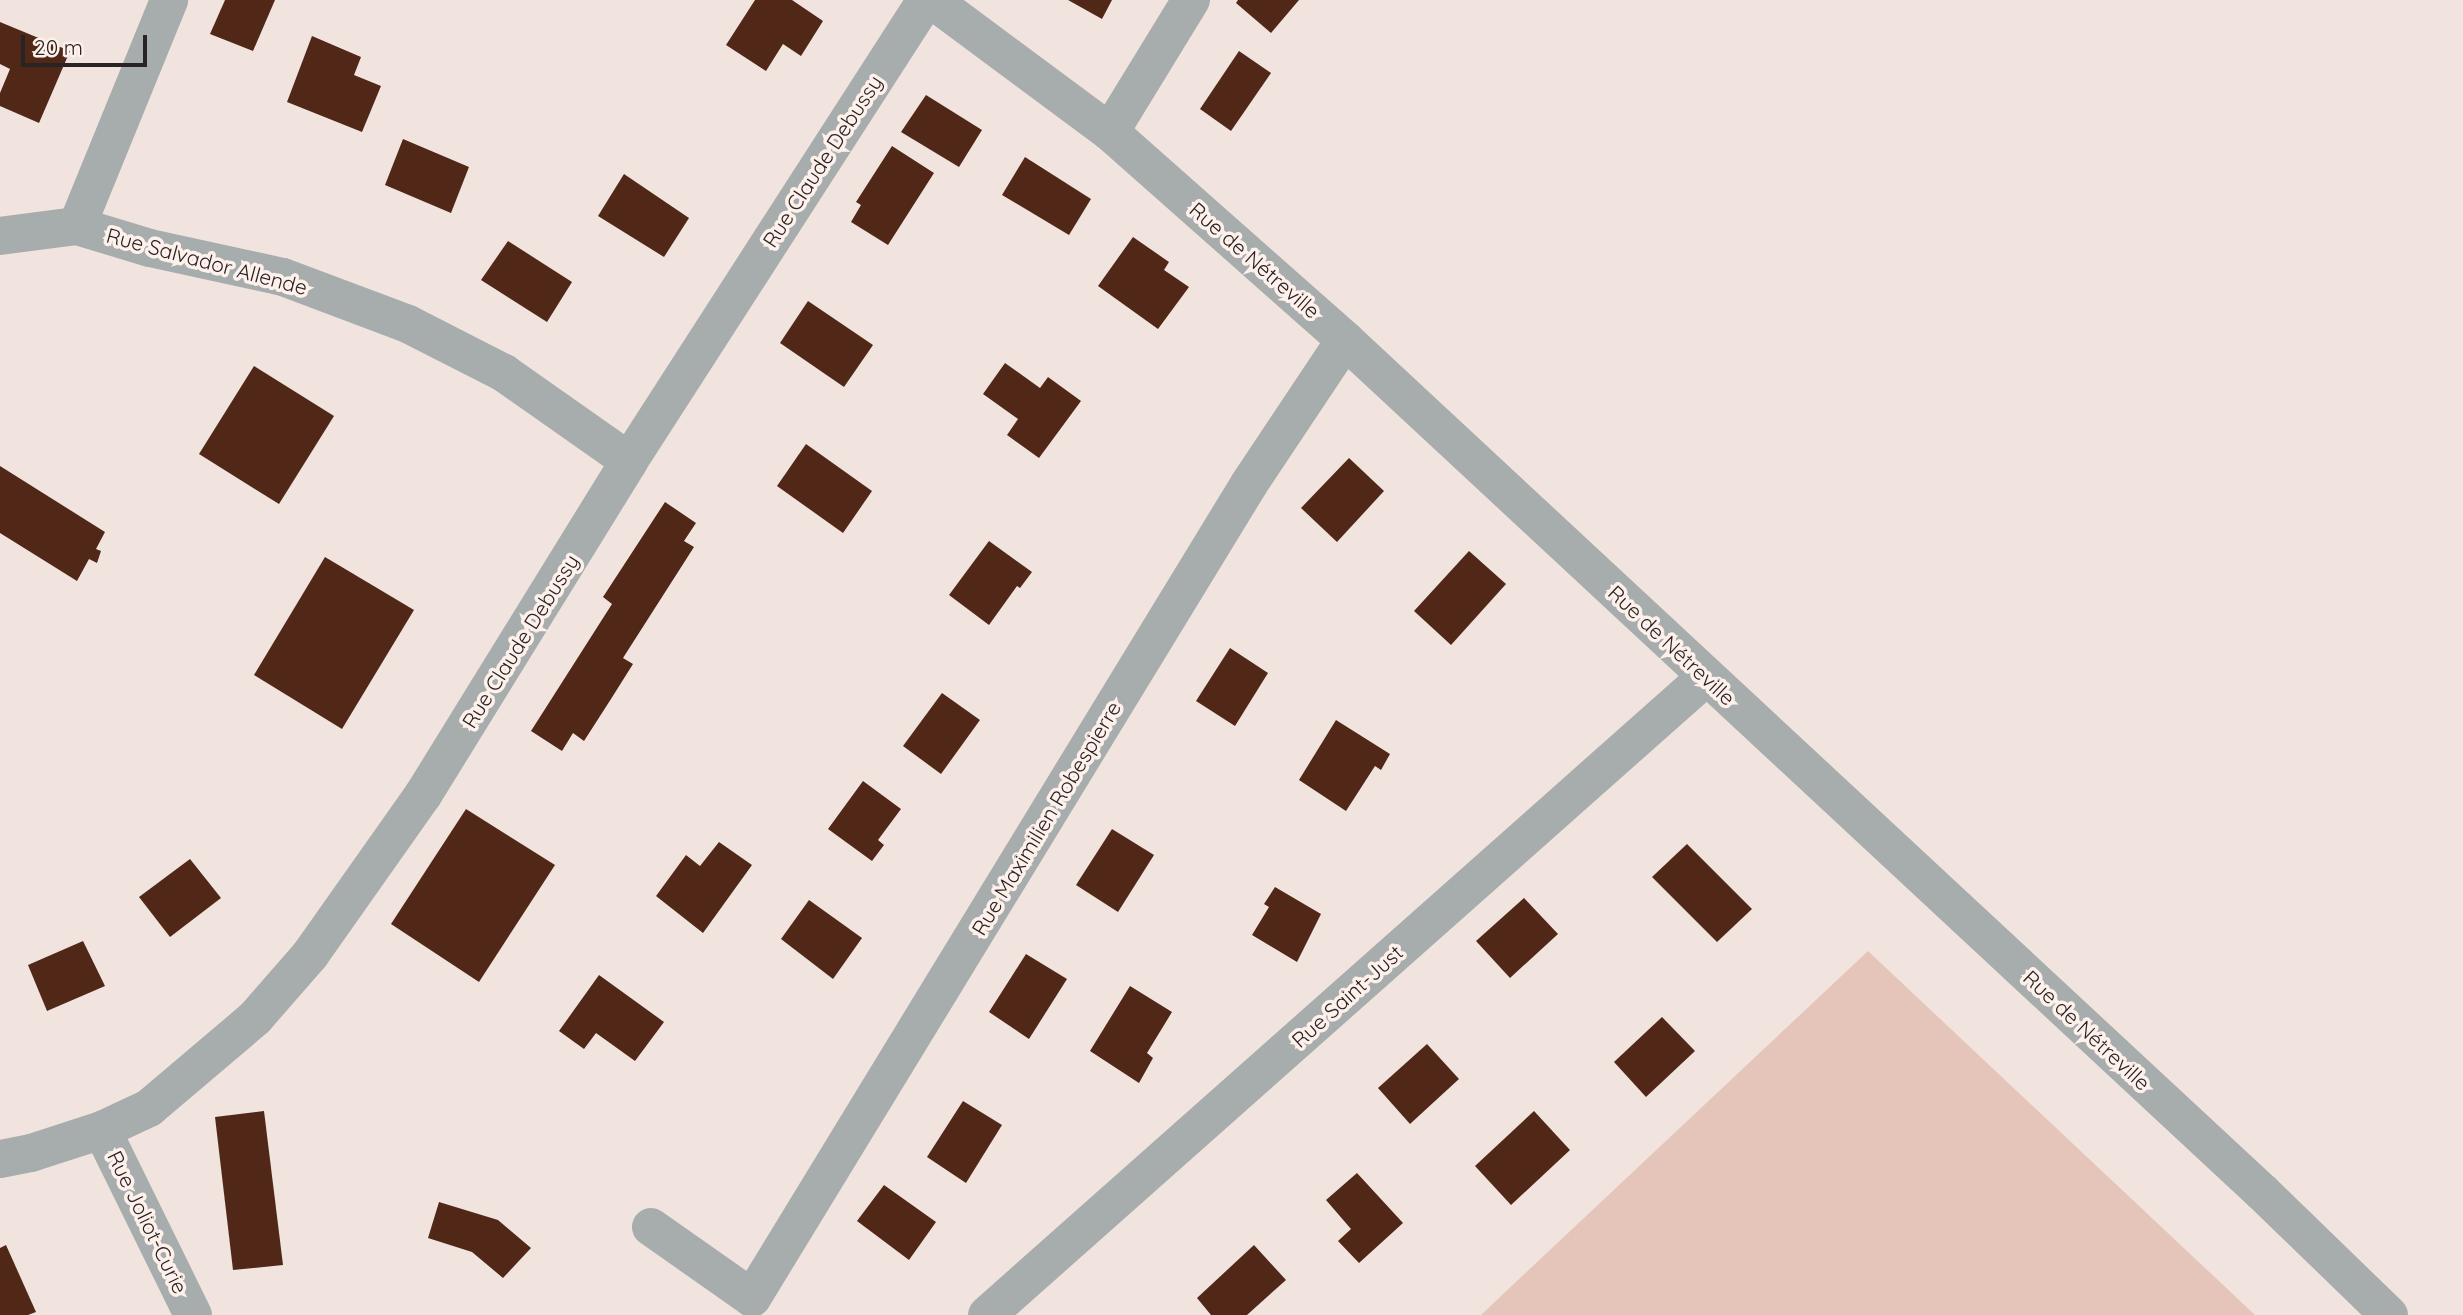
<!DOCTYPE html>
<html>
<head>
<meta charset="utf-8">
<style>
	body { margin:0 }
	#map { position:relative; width:2463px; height:1315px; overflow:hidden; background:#f1e4df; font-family:Quicksand,sans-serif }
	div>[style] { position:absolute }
	.green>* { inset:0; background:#e5c5b9 }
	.building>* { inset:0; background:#512818 }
	.minor>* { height:38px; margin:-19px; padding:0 19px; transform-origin:19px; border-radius:19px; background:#a7adad }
	.tertiary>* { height:38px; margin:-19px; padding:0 19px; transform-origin:19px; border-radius:19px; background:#a7adad }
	span { translate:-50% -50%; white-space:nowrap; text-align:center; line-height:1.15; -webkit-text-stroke:7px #fef1ec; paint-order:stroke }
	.street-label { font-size:21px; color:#292423 }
	.scale { position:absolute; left:21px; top:35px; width:126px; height:32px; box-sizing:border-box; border:4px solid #292423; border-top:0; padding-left:9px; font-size:21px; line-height:24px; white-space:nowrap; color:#292423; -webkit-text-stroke:5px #fef1ec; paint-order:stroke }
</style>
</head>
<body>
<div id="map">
	<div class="green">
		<i style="clip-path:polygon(1868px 951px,2255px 1315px,1481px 1315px,1501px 1296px)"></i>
	</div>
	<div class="building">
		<i style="clip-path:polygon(225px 0,275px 0,253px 51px,210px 34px)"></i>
		<i style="clip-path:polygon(755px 0,792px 0,823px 21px,801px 56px,783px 44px,766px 71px,726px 45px)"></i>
		<i style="clip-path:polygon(1068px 0,1112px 0,1102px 19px)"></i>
		<i style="clip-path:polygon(1238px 0,1299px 0,1271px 33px,1236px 3px)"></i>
		<i style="clip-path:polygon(0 22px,70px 51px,39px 123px,0 106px,0 93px,10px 69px,0 64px)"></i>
		<i style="clip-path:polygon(312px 36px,361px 57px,354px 75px,381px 86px,362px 132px,287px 102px)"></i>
		<i style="clip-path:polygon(1239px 51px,1271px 73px,1231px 131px,1200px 109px)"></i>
		<i style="clip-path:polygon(926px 95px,982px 130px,959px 167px,901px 132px)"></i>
		<i style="clip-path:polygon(403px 139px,469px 167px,451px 213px,385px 185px)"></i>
		<i style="clip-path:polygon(892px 146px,934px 173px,888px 245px,851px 222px,861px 205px,856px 202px)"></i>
		<i style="clip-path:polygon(1025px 157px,1091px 199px,1069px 235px,1002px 195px)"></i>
		<i style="clip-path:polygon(624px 174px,689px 218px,664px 257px,598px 216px)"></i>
		<i style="clip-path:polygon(1133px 237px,1169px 262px,1164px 270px,1189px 287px,1158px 329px,1098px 286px)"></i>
		<i style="clip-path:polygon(508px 241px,572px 282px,547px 322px,481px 280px)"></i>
		<i style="clip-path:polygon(808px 301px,873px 345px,844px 387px,780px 343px)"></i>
		<i style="clip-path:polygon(1005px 363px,1040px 388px,1048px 377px,1081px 401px,1039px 458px,1007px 435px,1018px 419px,983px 394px)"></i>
		<i style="clip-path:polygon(254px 366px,334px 416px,279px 504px,199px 454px)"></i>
		<i style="clip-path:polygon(806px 444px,872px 491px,843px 533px,777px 486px)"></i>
		<i style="clip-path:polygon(1349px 458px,1384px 491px,1337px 542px,1301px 508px)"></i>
		<i style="clip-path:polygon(0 466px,105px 532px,96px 549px,101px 551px,97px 563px,89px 559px,77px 581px,0 533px)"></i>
		<i style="clip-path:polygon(665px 502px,696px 523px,684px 541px,694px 547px,623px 658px,633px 664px,611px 699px,584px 741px,573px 733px,562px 751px,531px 731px,612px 604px,603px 597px)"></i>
		<i style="clip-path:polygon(989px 541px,1032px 572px,1020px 588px,1017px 586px,989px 625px,949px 595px)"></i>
		<i style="clip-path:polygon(1469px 551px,1506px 584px,1451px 645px,1414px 611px)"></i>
		<i style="clip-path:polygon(325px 557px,414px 610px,342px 729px,254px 675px)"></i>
		<i style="clip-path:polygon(1230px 648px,1268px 673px,1235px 726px,1196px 701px)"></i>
		<i style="clip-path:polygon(942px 693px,980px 720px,941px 774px,903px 746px)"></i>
		<i style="clip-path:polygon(1336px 720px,1390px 754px,1381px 770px,1375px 766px,1346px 811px,1299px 780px)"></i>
		<i style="clip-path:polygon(863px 781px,901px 809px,878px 840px,884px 845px,872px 861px,828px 829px)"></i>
		<i style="clip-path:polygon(466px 809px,555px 865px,479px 982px,391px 924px)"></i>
		<i style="clip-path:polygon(1112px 829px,1154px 855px,1118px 912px,1076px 885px)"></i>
		<i style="clip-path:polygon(719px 842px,752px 865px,703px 933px,656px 896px,686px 855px,700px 866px)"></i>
		<i style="clip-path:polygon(1687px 844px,1752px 909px,1717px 942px,1652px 877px)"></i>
		<i style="clip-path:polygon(190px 859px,221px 898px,170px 937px,139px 897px)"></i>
		<i style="clip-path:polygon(1275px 887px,1321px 914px,1297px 962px,1252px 935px,1269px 907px,1264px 904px)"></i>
		<i style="clip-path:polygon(1524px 898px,1558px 934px,1510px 978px,1476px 941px)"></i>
		<i style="clip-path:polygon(809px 900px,862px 938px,833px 979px,781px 939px)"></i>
		<i style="clip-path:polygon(83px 941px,105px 986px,47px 1011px,28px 965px)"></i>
		<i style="clip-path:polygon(1026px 954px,1067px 979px,1029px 1039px,989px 1012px)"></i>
		<i style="clip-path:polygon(599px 975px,664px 1022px,635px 1061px,596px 1033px,584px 1049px,559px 1031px)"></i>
		<i style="clip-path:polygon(1130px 986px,1172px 1012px,1147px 1053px,1153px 1058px,1139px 1083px,1090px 1051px)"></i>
		<i style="clip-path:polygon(1662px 1017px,1695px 1051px,1646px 1097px,1614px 1062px)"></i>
		<i style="clip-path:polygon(1427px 1044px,1459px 1079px,1410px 1124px,1378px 1088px)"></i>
		<i style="clip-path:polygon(963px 1101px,1002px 1125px,966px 1183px,927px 1157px)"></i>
		<i style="clip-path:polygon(264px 1111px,283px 1265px,233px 1270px,215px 1117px)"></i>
		<i style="clip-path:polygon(1534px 1111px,1570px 1150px,1511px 1205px,1475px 1166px)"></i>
		<i style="clip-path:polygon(1357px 1173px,1403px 1223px,1359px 1263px,1338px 1241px,1351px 1229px,1326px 1200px)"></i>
		<i style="clip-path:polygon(884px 1185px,936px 1222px,909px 1260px,857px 1221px)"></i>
		<i style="clip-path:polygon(439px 1202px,498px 1220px,531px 1248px,503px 1278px,472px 1252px,428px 1238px)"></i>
		<i style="clip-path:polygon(6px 1245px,36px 1312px,28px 1315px,0 1315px,0 1248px)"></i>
		<i style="clip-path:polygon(1254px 1245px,1286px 1280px,1247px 1315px,1211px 1315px,1197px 1298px)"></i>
	</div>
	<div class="minor">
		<i style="left:1110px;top:132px;width:155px;rotate:-58.5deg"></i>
		<i style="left:77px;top:226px;width:76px;rotate:16.8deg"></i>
		<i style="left:150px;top:248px;width:136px;rotate:12.3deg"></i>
		<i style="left:283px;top:277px;width:134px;rotate:20.6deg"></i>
		<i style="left:408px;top:324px;width:108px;rotate:27deg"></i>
		<i style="left:504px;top:373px;width:153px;rotate:35.1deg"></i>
		<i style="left:0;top:236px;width:78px;rotate:-7.4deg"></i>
		<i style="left:77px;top:226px;width:244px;rotate:-67.8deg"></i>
		<i style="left:102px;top:1130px;width:206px;rotate:63.8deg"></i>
		<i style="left:0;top:1159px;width:32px;rotate:-11deg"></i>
		<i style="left:31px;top:1153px;width:75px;rotate:-17.9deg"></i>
		<i style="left:102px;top:1130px;width:52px;rotate:-25.1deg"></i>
		<i style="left:149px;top:1108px;width:139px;rotate:-40.3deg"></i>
		<i style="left:255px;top:1018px;width:84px;rotate:-48.9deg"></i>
		<i style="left:310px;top:955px;width:196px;rotate:-54.8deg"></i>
		<i style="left:423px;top:795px;width:392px;rotate:-58.3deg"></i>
		<i style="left:629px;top:461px;width:548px;rotate:-57.21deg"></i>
		<i style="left:651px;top:1227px;width:123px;rotate:35.1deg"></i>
		<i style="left:752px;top:1298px;width:954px;rotate:-58.59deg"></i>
		<i style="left:1249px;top:484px;width:173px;rotate:-56.3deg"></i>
		<i style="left:987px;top:1315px;width:961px;rotate:-41.58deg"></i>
	</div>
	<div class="tertiary">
		<i style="left:932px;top:0;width:222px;rotate:36.6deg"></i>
		<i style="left:1110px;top:132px;width:314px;rotate:41.5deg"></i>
		<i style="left:1345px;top:340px;width:1252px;rotate:42.9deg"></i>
		<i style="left:2262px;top:1192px;width:177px;rotate:44.1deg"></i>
	</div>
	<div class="street-label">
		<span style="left:822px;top:161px;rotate:-57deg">Rue Claude Debussy</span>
		<span style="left:1255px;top:260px;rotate:41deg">Rue de Nétreville</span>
		<span style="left:207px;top:261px;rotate:15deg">Rue Salvador Allende</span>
		<span style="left:520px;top:641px;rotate:-58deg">Rue Claude Debussy</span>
		<span style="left:1672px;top:645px;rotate:43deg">Rue de Nétreville</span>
		<span style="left:1046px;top:818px;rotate:-59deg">Rue Maximilien Robespierre</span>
		<span style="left:1347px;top:996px;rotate:-42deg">Rue Saint-Just</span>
		<span style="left:2087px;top:1030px;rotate:43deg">Rue de Nétreville</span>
		<span style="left:148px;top:1222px;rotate:64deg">Rue Joliot-Curie</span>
	</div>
	<div class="scale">20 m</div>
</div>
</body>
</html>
